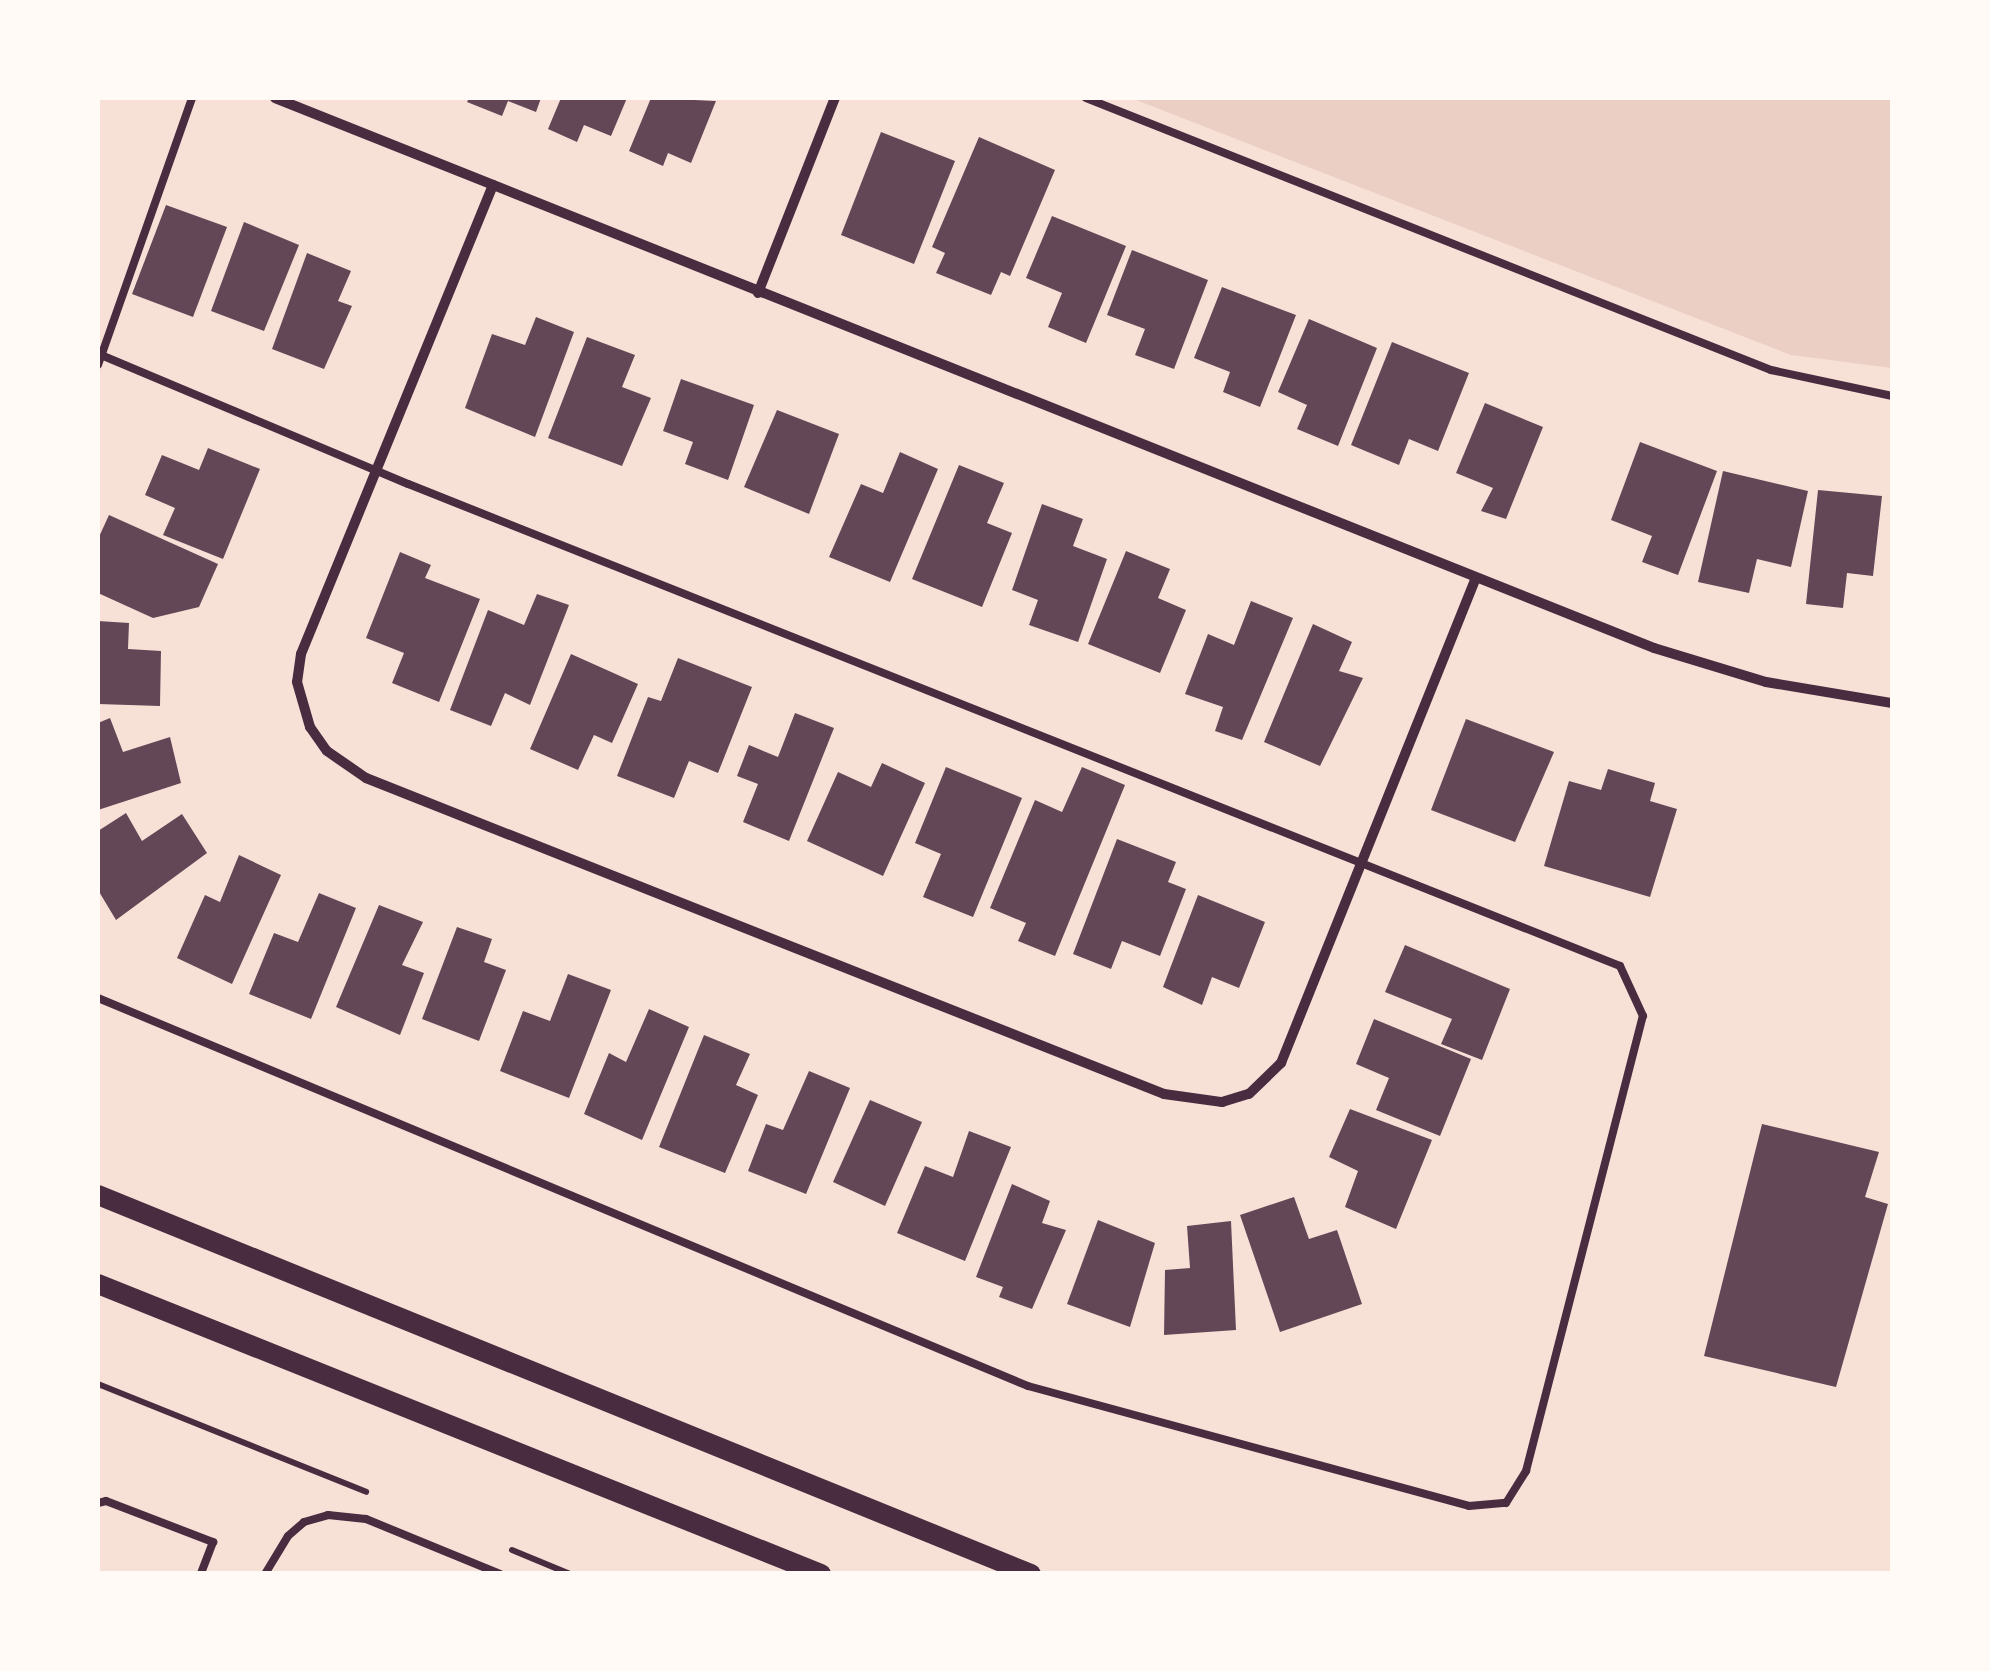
<!DOCTYPE html>
<html>
<head>
<meta charset="utf-8">
<style>
	body { margin:0 }
	#map { position:relative; width:1990px; height:1671px; overflow:hidden; background:#f7e1d7; font-family:"Noto Serif",serif }
	div>[style] { position:absolute }
	.green>* { inset:0; background:#ebcfc5 }
	.building>* { inset:0; background:#644757 }
	.path>* { height:6px; margin:-3px; padding:0 3px; transform-origin:3px; border-radius:3px; background:#4a2c40 }
	.service>* { height:8px; margin:-4px; padding:0 4px; transform-origin:4px; border-radius:4px; background:#4a2c40 }
	.minor>* { height:10px; margin:-5px; padding:0 5px; transform-origin:5px; border-radius:5px; background:#4a2c40 }
	.secondary>* { height:20px; margin:-10px; padding:0 10px; transform-origin:10px; border-radius:10px; background:#4a2c40 }
	span { translate:-50% -50%; white-space:nowrap; text-align:center; line-height:1.15; -webkit-text-stroke:10px #fffaf5; paint-order:stroke }
	.frame { position:absolute; inset:0; border:100px solid #fffaf5; pointer-events:none }
</style>
</head>
<body>
<div id="map">
	<div class="green">
		<i style="clip-path:polygon(1131px 98px,1892px 98px,1892px 368px,1791px 355px)"></i>
	</div>
	<div class="building">
		<i style="clip-path:polygon(469px 98px,541px 98px,536px 112px,508px 101px,502px 116px,467px 102px)"></i>
		<i style="clip-path:polygon(561px 98px,627px 98px,611px 136px,584px 125px,577px 142px,548px 129px)"></i>
		<i style="clip-path:polygon(651px 98px,716px 101px,691px 163px,668px 153px,663px 166px,629px 151px)"></i>
		<i style="clip-path:polygon(881px 132px,955px 161px,914px 264px,841px 235px)"></i>
		<i style="clip-path:polygon(979px 137px,1055px 170px,1010px 276px,1001px 272px,991px 295px,936px 273px,945px 253px,932px 247px)"></i>
		<i style="clip-path:polygon(166px 205px,227px 227px,193px 317px,132px 294px)"></i>
		<i style="clip-path:polygon(1052px 216px,1126px 246px,1086px 343px,1048px 327px,1062px 293px,1026px 278px)"></i>
		<i style="clip-path:polygon(244px 222px,299px 245px,264px 331px,211px 311px)"></i>
		<i style="clip-path:polygon(1132px 250px,1208px 280px,1174px 369px,1135px 355px,1145px 329px,1107px 315px)"></i>
		<i style="clip-path:polygon(307px 253px,351px 271px,338px 301px,352px 306px,324px 369px,272px 349px)"></i>
		<i style="clip-path:polygon(1222px 287px,1296px 315px,1260px 407px,1223px 392px,1230px 372px,1194px 358px)"></i>
		<i style="clip-path:polygon(536px 317px,574px 332px,535px 437px,465px 408px,492px 334px,525px 345px)"></i>
		<i style="clip-path:polygon(1309px 319px,1377px 348px,1338px 446px,1297px 429px,1307px 405px,1278px 392px)"></i>
		<i style="clip-path:polygon(587px 337px,635px 355px,622px 387px,651px 398px,622px 466px,548px 438px)"></i>
		<i style="clip-path:polygon(1392px 342px,1469px 373px,1438px 451px,1409px 439px,1399px 465px,1351px 445px)"></i>
		<i style="clip-path:polygon(681px 379px,754px 405px,728px 480px,685px 464px,693px 442px,663px 431px)"></i>
		<i style="clip-path:polygon(1485px 403px,1543px 427px,1506px 519px,1481px 511px,1493px 488px,1456px 473px)"></i>
		<i style="clip-path:polygon(777px 410px,839px 434px,809px 514px,744px 487px)"></i>
		<i style="clip-path:polygon(1640px 442px,1717px 471px,1678px 575px,1642px 562px,1652px 536px,1611px 520px)"></i>
		<i style="clip-path:polygon(208px 448px,260px 469px,223px 559px,163px 535px,175px 508px,145px 495px,162px 455px,199px 470px)"></i>
		<i style="clip-path:polygon(900px 452px,938px 469px,890px 582px,829px 557px,861px 484px,883px 493px)"></i>
		<i style="clip-path:polygon(959px 465px,1004px 483px,987px 523px,1012px 533px,982px 607px,912px 579px)"></i>
		<i style="clip-path:polygon(1723px 471px,1808px 491px,1791px 567px,1757px 559px,1749px 593px,1698px 582px)"></i>
		<i style="clip-path:polygon(1818px 490px,1882px 496px,1873px 576px,1847px 573px,1843px 608px,1806px 604px)"></i>
		<i style="clip-path:polygon(1042px 504px,1083px 519px,1073px 546px,1107px 559px,1078px 642px,1029px 625px,1038px 600px,1012px 590px)"></i>
		<i style="clip-path:polygon(109px 515px,218px 564px,199px 607px,153px 618px,98px 593px,98px 539px)"></i>
		<i style="clip-path:polygon(1126px 551px,1170px 569px,1158px 598px,1186px 610px,1160px 673px,1088px 644px)"></i>
		<i style="clip-path:polygon(400px 552px,431px 565px,425px 578px,480px 599px,439px 702px,392px 683px,404px 653px,366px 638px)"></i>
		<i style="clip-path:polygon(537px 594px,569px 605px,530px 705px,505px 693px,491px 726px,450px 710px,488px 610px,524px 625px)"></i>
		<i style="clip-path:polygon(1251px 601px,1293px 618px,1242px 740px,1215px 731px,1223px 707px,1185px 694px,1208px 634px,1234px 645px)"></i>
		<i style="clip-path:polygon(98px 621px,129px 623px,128px 649px,161px 651px,160px 706px,98px 704px)"></i>
		<i style="clip-path:polygon(1313px 624px,1352px 642px,1339px 671px,1363px 678px,1320px 766px,1264px 742px)"></i>
		<i style="clip-path:polygon(571px 654px,638px 684px,612px 743px,594px 735px,578px 770px,530px 749px)"></i>
		<i style="clip-path:polygon(678px 658px,752px 687px,718px 773px,689px 761px,674px 798px,617px 776px,648px 697px,661px 701px)"></i>
		<i style="clip-path:polygon(795px 713px,834px 728px,789px 841px,743px 822px,758px 784px,737px 776px,749px 745px,778px 757px)"></i>
		<i style="clip-path:polygon(110px 718px,123px 752px,170px 737px,181px 783px,98px 810px,98px 723px)"></i>
		<i style="clip-path:polygon(1466px 719px,1554px 752px,1515px 842px,1431px 810px)"></i>
		<i style="clip-path:polygon(882px 763px,925px 783px,883px 876px,807px 841px,838px 772px,871px 787px)"></i>
		<i style="clip-path:polygon(946px 767px,1022px 798px,973px 917px,923px 897px,941px 854px,915px 843px)"></i>
		<i style="clip-path:polygon(1082px 767px,1125px 785px,1055px 956px,1018px 941px,1026px 923px,990px 908px,1035px 800px,1062px 812px)"></i>
		<i style="clip-path:polygon(1608px 769px,1655px 783px,1650px 801px,1677px 809px,1650px 897px,1544px 866px,1569px 781px,1601px 790px)"></i>
		<i style="clip-path:polygon(126px 813px,142px 841px,182px 814px,207px 853px,116px 920px,98px 890px,98px 831px)"></i>
		<i style="clip-path:polygon(1117px 839px,1176px 862px,1168px 882px,1186px 889px,1160px 956px,1122px 941px,1111px 969px,1073px 954px)"></i>
		<i style="clip-path:polygon(239px 855px,281px 875px,232px 984px,177px 958px,205px 895px,220px 902px)"></i>
		<i style="clip-path:polygon(319px 893px,356px 908px,311px 1019px,249px 994px,274px 933px,298px 942px)"></i>
		<i style="clip-path:polygon(1198px 895px,1265px 922px,1239px 988px,1212px 977px,1202px 1005px,1163px 987px)"></i>
		<i style="clip-path:polygon(379px 905px,423px 922px,402px 965px,424px 973px,400px 1035px,336px 1007px)"></i>
		<i style="clip-path:polygon(457px 927px,492px 939px,484px 962px,506px 970px,479px 1041px,422px 1019px)"></i>
		<i style="clip-path:polygon(1405px 945px,1510px 989px,1482px 1060px,1441px 1044px,1452px 1019px,1385px 992px)"></i>
		<i style="clip-path:polygon(568px 974px,611px 990px,569px 1098px,500px 1071px,523px 1011px,550px 1021px)"></i>
		<i style="clip-path:polygon(649px 1009px,689px 1027px,642px 1140px,584px 1114px,609px 1053px,626px 1062px)"></i>
		<i style="clip-path:polygon(1374px 1019px,1471px 1059px,1440px 1136px,1376px 1110px,1389px 1078px,1356px 1064px)"></i>
		<i style="clip-path:polygon(704px 1035px,750px 1054px,736px 1085px,758px 1095px,725px 1173px,659px 1147px)"></i>
		<i style="clip-path:polygon(809px 1071px,850px 1088px,806px 1194px,748px 1171px,766px 1124px,783px 1130px)"></i>
		<i style="clip-path:polygon(870px 1100px,922px 1122px,885px 1206px,833px 1182px)"></i>
		<i style="clip-path:polygon(1350px 1109px,1432px 1140px,1396px 1229px,1345px 1207px,1358px 1171px,1329px 1157px)"></i>
		<i style="clip-path:polygon(1762px 1124px,1879px 1152px,1865px 1197px,1888px 1204px,1836px 1387px,1704px 1356px)"></i>
		<i style="clip-path:polygon(969px 1131px,1011px 1147px,965px 1261px,897px 1233px,925px 1166px,953px 1177px)"></i>
		<i style="clip-path:polygon(1012px 1184px,1050px 1201px,1042px 1223px,1066px 1230px,1032px 1309px,999px 1297px,1003px 1287px,976px 1277px)"></i>
		<i style="clip-path:polygon(1294px 1197px,1309px 1239px,1337px 1230px,1362px 1304px,1280px 1332px,1240px 1215px)"></i>
		<i style="clip-path:polygon(1098px 1220px,1155px 1243px,1130px 1327px,1067px 1304px)"></i>
		<i style="clip-path:polygon(1231px 1221px,1236px 1330px,1164px 1335px,1165px 1270px,1190px 1268px,1187px 1226px)"></i>
	</div>
	<div class="path">
		<i style="left:98px;top:1384px;width:289px;rotate:21.9deg"></i>
		<i style="left:512px;top:1550px;width:63px;rotate:22.5deg"></i>
	</div>
	<div class="service">
		<i style="left:1086px;top:98px;width:737px;rotate:21.66deg"></i>
		<i style="left:1771px;top:370px;width:124px;rotate:12.1deg"></i>
		<i style="left:98px;top:365px;width:283px;rotate:-70.6deg"></i>
		<i style="left:98px;top:998px;width:1008px;rotate:22.65deg"></i>
		<i style="left:1028px;top:1386px;width:457px;rotate:15.2deg"></i>
		<i style="left:1469px;top:1506px;width:37px;rotate:-5deg"></i>
		<i style="left:1506px;top:1503px;width:38px;rotate:-58deg"></i>
		<i style="left:1526px;top:1471px;width:470px;rotate:-75.6deg"></i>
		<i style="left:1643px;top:1016px;width:55px;rotate:-114.7deg"></i>
		<i style="left:1620px;top:966px;width:1304px;rotate:-158.31deg"></i>
		<i style="left:408px;top:484px;width:333px;rotate:-157.2deg"></i>
		<i style="left:98px;top:1503px;width:8px;rotate:-14deg"></i>
		<i style="left:106px;top:1501px;width:115px;rotate:21deg"></i>
		<i style="left:213px;top:1542px;width:34px;rotate:111deg"></i>
		<i style="left:265px;top:1574px;width:44px;rotate:-58.8deg"></i>
		<i style="left:288px;top:1536px;width:21px;rotate:-41deg"></i>
		<i style="left:304px;top:1522px;width:25px;rotate:-16deg"></i>
		<i style="left:328px;top:1515px;width:38px;rotate:6deg"></i>
		<i style="left:366px;top:1519px;width:145px;rotate:22.3deg"></i>
	</div>
	<div class="minor">
		<i style="left:275px;top:98px;width:1485px;rotate:21.74deg"></i>
		<i style="left:1654px;top:648px;width:117px;rotate:16.9deg"></i>
		<i style="left:1766px;top:682px;width:128px;rotate:9.5deg"></i>
		<i style="left:493px;top:185px;width:507px;rotate:112.26deg"></i>
		<i style="left:301px;top:654px;width:28px;rotate:98deg"></i>
		<i style="left:297px;top:682px;width:47px;rotate:73.9deg"></i>
		<i style="left:310px;top:727px;width:29px;rotate:55deg"></i>
		<i style="left:327px;top:751px;width:47px;rotate:34.7deg"></i>
		<i style="left:366px;top:778px;width:858px;rotate:21.6deg"></i>
		<i style="left:1164px;top:1094px;width:59px;rotate:7.9deg"></i>
		<i style="left:1222px;top:1102px;width:28px;rotate:-17deg"></i>
		<i style="left:1249px;top:1094px;width:45px;rotate:-44.1deg"></i>
		<i style="left:1281px;top:1063px;width:521px;rotate:-68.12deg"></i>
		<i style="left:758px;top:293px;width:210px;rotate:-68.5deg"></i>
	</div>
	<div class="secondary">
		<i style="left:98px;top:1195px;width:1007px;rotate:22.11deg"></i>
		<i style="left:98px;top:1284px;width:779px;rotate:21.86deg"></i>
	</div>
	<div class="frame"></div>
</div>
</body>
</html>
